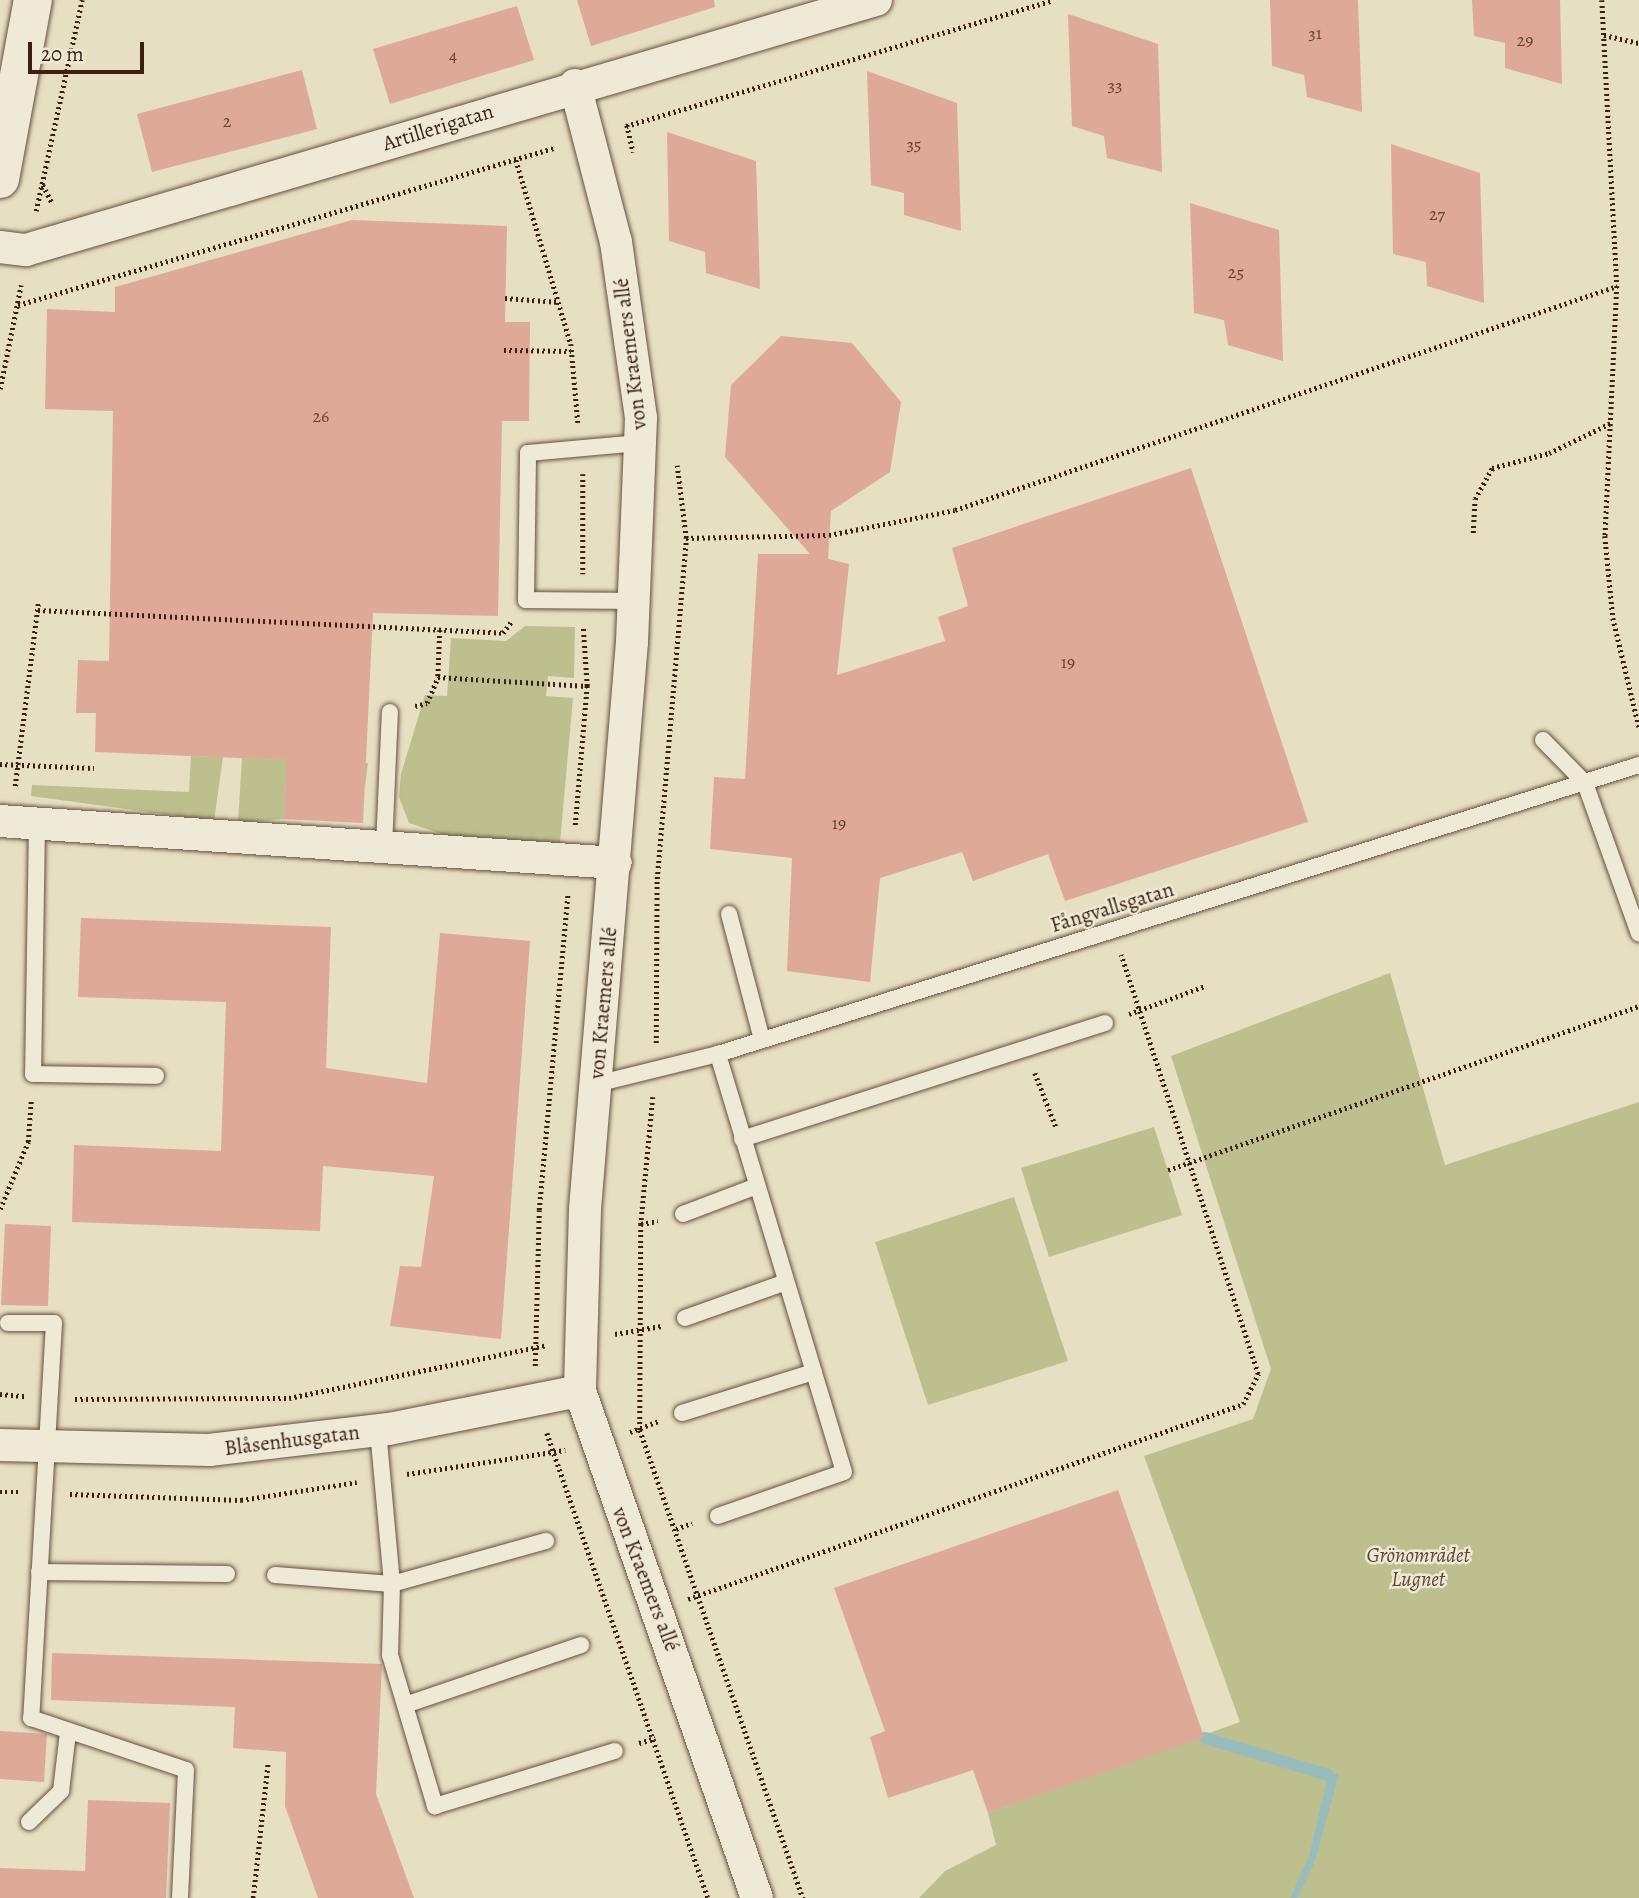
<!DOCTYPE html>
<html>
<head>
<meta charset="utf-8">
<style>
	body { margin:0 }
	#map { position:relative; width:1639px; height:1898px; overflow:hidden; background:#e6dfc2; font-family:Alegreya,serif }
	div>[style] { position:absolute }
	.green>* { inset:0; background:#bdc08e }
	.water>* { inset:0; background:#98bbbb }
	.stream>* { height:12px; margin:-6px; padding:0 6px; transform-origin:6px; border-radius:6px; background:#98bbbb }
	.building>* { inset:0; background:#dea997 }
	.path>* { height:4.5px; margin-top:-2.25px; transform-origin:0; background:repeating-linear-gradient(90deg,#3d1e11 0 2px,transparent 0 5.5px) }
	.roads { filter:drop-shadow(0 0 2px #674e3d) drop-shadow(0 0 2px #674e3d) }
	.service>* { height:16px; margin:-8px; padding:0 8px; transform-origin:8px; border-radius:8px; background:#efead7 }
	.minor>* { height:32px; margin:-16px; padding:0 16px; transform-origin:16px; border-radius:16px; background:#efead7 }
	.tertiary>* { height:38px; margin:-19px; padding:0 19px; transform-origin:19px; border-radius:19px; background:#efead7 }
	span { translate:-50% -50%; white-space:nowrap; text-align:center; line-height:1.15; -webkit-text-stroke:5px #efead7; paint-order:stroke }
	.number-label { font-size:18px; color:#654132 }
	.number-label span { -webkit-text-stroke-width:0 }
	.street-label { font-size:21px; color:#3d1e11 }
	.park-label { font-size:21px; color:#5d4630; font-style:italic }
	.scale { position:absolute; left:28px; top:42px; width:116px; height:32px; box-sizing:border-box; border:4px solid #3d1e11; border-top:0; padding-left:9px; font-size:21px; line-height:24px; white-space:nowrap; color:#3d1e11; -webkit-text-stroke:5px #efead7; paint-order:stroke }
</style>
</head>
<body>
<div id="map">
	<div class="green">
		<i style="clip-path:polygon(525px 626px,575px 627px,574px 678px,548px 676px,546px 696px,573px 698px,560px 843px,445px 835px,409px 823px,399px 797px,401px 774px,425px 695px,447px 696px,451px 638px,506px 641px)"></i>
		<i style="clip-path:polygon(191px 756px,223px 757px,214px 821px,31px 796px,32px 785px,189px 792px)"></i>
		<i style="clip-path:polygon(242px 758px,368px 763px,365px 787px,286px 784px,284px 819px,238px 822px)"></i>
		<i style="clip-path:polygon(1390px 973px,1445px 1165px,1639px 1102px,1639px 1898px,919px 1898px,945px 1871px,996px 1845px,988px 1813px,1240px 1722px,1144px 1456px,1253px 1419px,1271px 1369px,1171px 1056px)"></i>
		<i style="clip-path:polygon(1154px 1127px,1182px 1215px,1049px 1257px,1021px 1168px)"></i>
		<i style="clip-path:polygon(1014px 1197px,1068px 1361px,928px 1405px,875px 1242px)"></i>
	</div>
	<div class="water">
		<i style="clip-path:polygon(1339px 1774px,1315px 1861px,1297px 1898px,1290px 1898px,1309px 1857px,1328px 1775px)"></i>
	</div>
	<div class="stream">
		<i style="left:1205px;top:1738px;width:128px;rotate:16.7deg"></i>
	</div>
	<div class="building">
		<i style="clip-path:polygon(577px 0,714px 0,715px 7px,591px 46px)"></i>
		<i style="clip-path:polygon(1270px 0,1358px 0,1362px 112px,1307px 97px,1304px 75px,1272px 66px)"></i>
		<i style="clip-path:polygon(1472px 0,1560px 0,1562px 84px,1505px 68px,1505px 43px,1474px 36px)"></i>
		<i style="clip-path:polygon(517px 6px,534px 60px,390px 104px,373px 49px)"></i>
		<i style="clip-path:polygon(1068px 14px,1158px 44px,1162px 172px,1107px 158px,1104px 136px,1072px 126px)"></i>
		<i style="clip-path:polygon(302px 70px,317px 129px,152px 172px,137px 114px)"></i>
		<i style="clip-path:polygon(867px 71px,957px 103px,961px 231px,904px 215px,904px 193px,871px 185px)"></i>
		<i style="clip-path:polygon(667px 132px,756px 161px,760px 289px,706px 273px,705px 252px,669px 241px)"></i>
		<i style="clip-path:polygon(1391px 144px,1480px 173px,1484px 303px,1427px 286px,1426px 262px,1393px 254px)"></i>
		<i style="clip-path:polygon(1190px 203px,1279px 230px,1283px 361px,1228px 345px,1224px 320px,1194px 313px)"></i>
		<i style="clip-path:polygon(352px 220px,507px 226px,505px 322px,530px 322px,529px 421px,502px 421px,498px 616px,373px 613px,363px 823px,284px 819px,287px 760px,95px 752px,96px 713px,76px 713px,78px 660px,109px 661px,113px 411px,45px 409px,47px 309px,115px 312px,115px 287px)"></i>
		<i style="clip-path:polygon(781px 336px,852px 343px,901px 402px,890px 472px,831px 511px,828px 559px,849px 564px,837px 675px,945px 641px,938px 617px,968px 606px,952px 548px,1191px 468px,1308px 822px,1065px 901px,1048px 854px,973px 881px,962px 852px,880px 878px,870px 982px,787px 971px,792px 858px,710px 849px,714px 777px,745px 779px,758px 554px,810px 554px,725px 457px,731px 385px)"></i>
		<i style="clip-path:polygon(81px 918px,331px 927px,326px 1068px,427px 1083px,440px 933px,530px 941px,501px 1339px,390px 1326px,400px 1266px,421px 1267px,434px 1176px,323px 1166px,320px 1231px,72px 1222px,74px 1145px,221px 1151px,226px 1002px,78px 997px)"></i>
		<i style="clip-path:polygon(5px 1224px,51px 1226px,48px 1306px,1px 1305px)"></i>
		<i style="clip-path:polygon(1118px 1490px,1204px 1737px,988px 1813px,973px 1770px,888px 1798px,870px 1737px,885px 1731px,834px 1588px)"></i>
		<i style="clip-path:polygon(52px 1653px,382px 1664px,376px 1794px,414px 1898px,318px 1898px,285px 1806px,286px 1752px,233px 1748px,235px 1707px,51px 1700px)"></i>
		<i style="clip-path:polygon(0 1731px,47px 1734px,44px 1782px,0 1779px)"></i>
		<i style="clip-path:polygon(88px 1800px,170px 1803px,166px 1898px,0 1898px,0 1868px,85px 1871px)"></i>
	</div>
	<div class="path">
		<i style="left:1602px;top:0;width:286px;rotate:87deg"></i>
		<i style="left:1617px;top:286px;width:250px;rotate:92.7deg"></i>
		<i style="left:1605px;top:536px;width:82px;rotate:84.4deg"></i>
		<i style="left:1613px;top:618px;width:112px;rotate:76.6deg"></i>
		<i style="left:1604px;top:35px;width:36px;rotate:13deg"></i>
		<i style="left:627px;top:125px;width:28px;rotate:77deg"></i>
		<i style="left:626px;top:126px;width:445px;rotate:-16.4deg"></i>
		<i style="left:516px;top:160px;width:192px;rotate:73.4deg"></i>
		<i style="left:571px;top:344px;width:79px;rotate:84.9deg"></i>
		<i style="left:43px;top:185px;width:22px;rotate:63deg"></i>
		<i style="left:36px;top:211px;width:216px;rotate:-77.7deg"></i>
		<i style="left:505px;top:298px;width:54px;rotate:4.2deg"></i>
		<i style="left:18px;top:305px;width:559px;rotate:-16.33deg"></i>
		<i style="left:504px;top:350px;width:67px;rotate:0.9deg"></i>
		<i style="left:0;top:389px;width:106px;rotate:-78.6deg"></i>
		<i style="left:583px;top:474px;width:100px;rotate:90deg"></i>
		<i style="left:1473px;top:533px;width:34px;rotate:-87deg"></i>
		<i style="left:1475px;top:499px;width:35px;rotate:-61deg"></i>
		<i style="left:1492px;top:468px;width:59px;rotate:-14.7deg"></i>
		<i style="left:1549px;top:453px;width:71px;rotate:-25.8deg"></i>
		<i style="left:686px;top:538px;width:143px;rotate:-1.2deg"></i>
		<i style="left:829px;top:535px;width:128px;rotate:-11.2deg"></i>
		<i style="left:955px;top:510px;width:699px;rotate:-18.69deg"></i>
		<i style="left:38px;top:610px;width:466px;rotate:2.8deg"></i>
		<i style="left:503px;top:633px;width:14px;rotate:-54deg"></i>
		<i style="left:440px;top:630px;width:47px;rotate:92.4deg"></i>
		<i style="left:438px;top:677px;width:149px;rotate:3.5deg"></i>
		<i style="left:415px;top:706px;width:12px;rotate:-14deg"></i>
		<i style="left:427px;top:703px;width:28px;rotate:-67deg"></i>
		<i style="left:0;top:764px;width:94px;rotate:2.4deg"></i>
		<i style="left:15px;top:786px;width:184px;rotate:-82.8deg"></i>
		<i style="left:575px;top:825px;width:140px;rotate:-85.1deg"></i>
		<i style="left:587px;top:686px;width:58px;rotate:-93.9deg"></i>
		<i style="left:1129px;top:1014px;width:81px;rotate:-20.2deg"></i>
		<i style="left:656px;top:1043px;width:164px;rotate:-89.7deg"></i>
		<i style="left:657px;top:879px;width:342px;rotate:-85.1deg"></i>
		<i style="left:686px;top:538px;width:73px;rotate:-97.1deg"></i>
		<i style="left:1035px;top:1073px;width:58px;rotate:68.7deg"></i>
		<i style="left:653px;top:1097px;width:128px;rotate:95.4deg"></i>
		<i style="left:641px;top:1224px;width:206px;rotate:90.3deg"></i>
		<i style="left:640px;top:1430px;width:496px;rotate:70.8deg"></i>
		<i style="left:1168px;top:1170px;width:499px;rotate:-19.2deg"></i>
		<i style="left:0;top:1209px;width:73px;rotate:-67.3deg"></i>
		<i style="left:28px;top:1142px;width:41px;rotate:-85.8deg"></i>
		<i style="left:641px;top:1224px;width:17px;rotate:-10deg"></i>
		<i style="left:615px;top:1334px;width:47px;rotate:-9.9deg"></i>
		<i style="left:535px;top:1366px;width:156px;rotate:-88.5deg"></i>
		<i style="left:539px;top:1210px;width:318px;rotate:-84.8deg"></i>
		<i style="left:0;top:1394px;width:25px;rotate:5deg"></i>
		<i style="left:75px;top:1399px;width:214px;rotate:-0.3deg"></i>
		<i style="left:289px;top:1398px;width:263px;rotate:-11.6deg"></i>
		<i style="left:630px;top:1432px;width:30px;rotate:-21deg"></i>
		<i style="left:547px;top:1433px;width:492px;rotate:70.9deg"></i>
		<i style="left:407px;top:1474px;width:160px;rotate:-8.6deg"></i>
		<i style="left:0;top:1492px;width:19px"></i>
		<i style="left:70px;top:1494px;width:171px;rotate:2deg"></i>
		<i style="left:241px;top:1500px;width:117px;rotate:-8.8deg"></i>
		<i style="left:676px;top:1529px;width:17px;rotate:-21deg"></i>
		<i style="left:688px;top:1599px;width:588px;rotate:-19.36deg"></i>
		<i style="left:1243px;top:1404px;width:34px;rotate:-63deg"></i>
		<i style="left:1258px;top:1374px;width:441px;rotate:-108.1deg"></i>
		<i style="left:639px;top:1743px;width:17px;rotate:-17deg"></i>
		<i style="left:253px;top:1898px;width:136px;rotate:-83.7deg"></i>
	</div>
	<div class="roads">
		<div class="service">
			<i style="left:634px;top:601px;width:108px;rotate:-179.5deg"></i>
			<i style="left:526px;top:600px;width:147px;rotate:-89.2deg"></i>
			<i style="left:528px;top:453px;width:112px;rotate:-5.1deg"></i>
			<i style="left:1543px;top:740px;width:60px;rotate:45.7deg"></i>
			<i style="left:1585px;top:783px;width:160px;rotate:70.3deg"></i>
			<i style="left:37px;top:824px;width:250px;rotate:90.9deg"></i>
			<i style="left:33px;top:1074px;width:123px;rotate:0.9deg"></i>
			<i style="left:384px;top:847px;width:135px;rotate:-87.5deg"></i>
			<i style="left:729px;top:914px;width:130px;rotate:75.3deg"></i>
			<i style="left:596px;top:1084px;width:126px;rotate:-13.8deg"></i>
			<i style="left:718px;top:1054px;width:965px;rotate:-17.42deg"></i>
			<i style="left:742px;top:1139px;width:381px;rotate:-17.7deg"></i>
			<i style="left:683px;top:1214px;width:79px;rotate:-20.7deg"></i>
			<i style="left:685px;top:1318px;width:107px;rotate:-19.6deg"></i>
			<i style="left:8px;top:1323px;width:46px"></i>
			<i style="left:54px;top:1323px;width:396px;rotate:93.3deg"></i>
			<i style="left:31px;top:1718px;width:163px;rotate:18.5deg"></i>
			<i style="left:186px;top:1770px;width:128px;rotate:92.7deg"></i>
			<i style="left:682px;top:1413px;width:138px;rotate:-17.3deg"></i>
			<i style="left:378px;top:1430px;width:155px;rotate:84.8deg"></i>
			<i style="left:392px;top:1584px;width:160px;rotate:-15.6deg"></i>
			<i style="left:718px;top:1516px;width:133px;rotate:-19.2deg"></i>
			<i style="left:844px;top:1472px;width:437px;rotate:-106.8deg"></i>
			<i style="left:39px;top:1572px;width:188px;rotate:0.6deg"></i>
			<i style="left:275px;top:1575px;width:117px;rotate:4.4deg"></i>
			<i style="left:392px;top:1584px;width:71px;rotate:91.6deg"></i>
			<i style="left:390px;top:1655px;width:158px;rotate:73.4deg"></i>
			<i style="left:435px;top:1806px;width:188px;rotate:-17deg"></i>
			<i style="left:408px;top:1704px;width:183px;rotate:-18.8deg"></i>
			<i style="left:29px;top:1822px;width:45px;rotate:-44.1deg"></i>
			<i style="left:61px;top:1791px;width:59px;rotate:-83.2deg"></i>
		</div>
		<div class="minor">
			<i style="left:575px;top:85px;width:162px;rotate:75.4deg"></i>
			<i style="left:616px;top:242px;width:178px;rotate:81.9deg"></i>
			<i style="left:641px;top:418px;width:224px;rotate:92.3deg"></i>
			<i style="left:632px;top:642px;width:569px;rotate:94.74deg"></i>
			<i style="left:585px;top:1209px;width:182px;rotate:91.6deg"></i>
			<i style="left:580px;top:1391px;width:537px;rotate:70.76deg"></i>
			<i style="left:0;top:247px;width:26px;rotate:7deg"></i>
			<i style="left:26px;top:250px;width:886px;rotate:-16.39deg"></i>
			<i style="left:0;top:821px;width:617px;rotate:3.9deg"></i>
			<i style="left:0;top:1445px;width:209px;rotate:1.4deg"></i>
			<i style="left:209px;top:1450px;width:181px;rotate:-6.7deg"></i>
			<i style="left:389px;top:1429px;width:195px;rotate:-11.3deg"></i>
		</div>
		<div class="tertiary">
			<i style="left:0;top:179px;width:182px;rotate:-79.6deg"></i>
		</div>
	</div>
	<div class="number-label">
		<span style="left:1315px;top:33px">31</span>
		<span style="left:1525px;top:40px">29</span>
		<span style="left:453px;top:55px">4</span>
		<span style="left:1115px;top:85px">33</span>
		<span style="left:227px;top:121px">2</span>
		<span style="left:914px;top:144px">35</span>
		<span style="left:1437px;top:214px">27</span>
		<span style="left:1236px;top:272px">25</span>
		<span style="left:321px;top:416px">26</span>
		<span style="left:1068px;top:662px">19</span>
		<span style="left:839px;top:823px">19</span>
	</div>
	<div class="street-label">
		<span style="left:438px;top:127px;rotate:-17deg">Artillerigatan</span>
		<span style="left:630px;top:354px;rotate:-97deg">von Kraemers allé</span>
		<span style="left:1112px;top:907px;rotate:-17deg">Fångvallsgatan</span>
		<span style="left:603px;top:1003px;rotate:-85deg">von Kraemers allé</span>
		<span style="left:292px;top:1440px;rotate:-7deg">Blåsenhusgatan</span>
		<span style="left:646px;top:1579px;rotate:69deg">von Kraemers allé</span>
	</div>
	<div class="park-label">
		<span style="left:1418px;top:1567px">Grönområdet<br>Lugnet</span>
	</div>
	<div class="scale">20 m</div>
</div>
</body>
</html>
